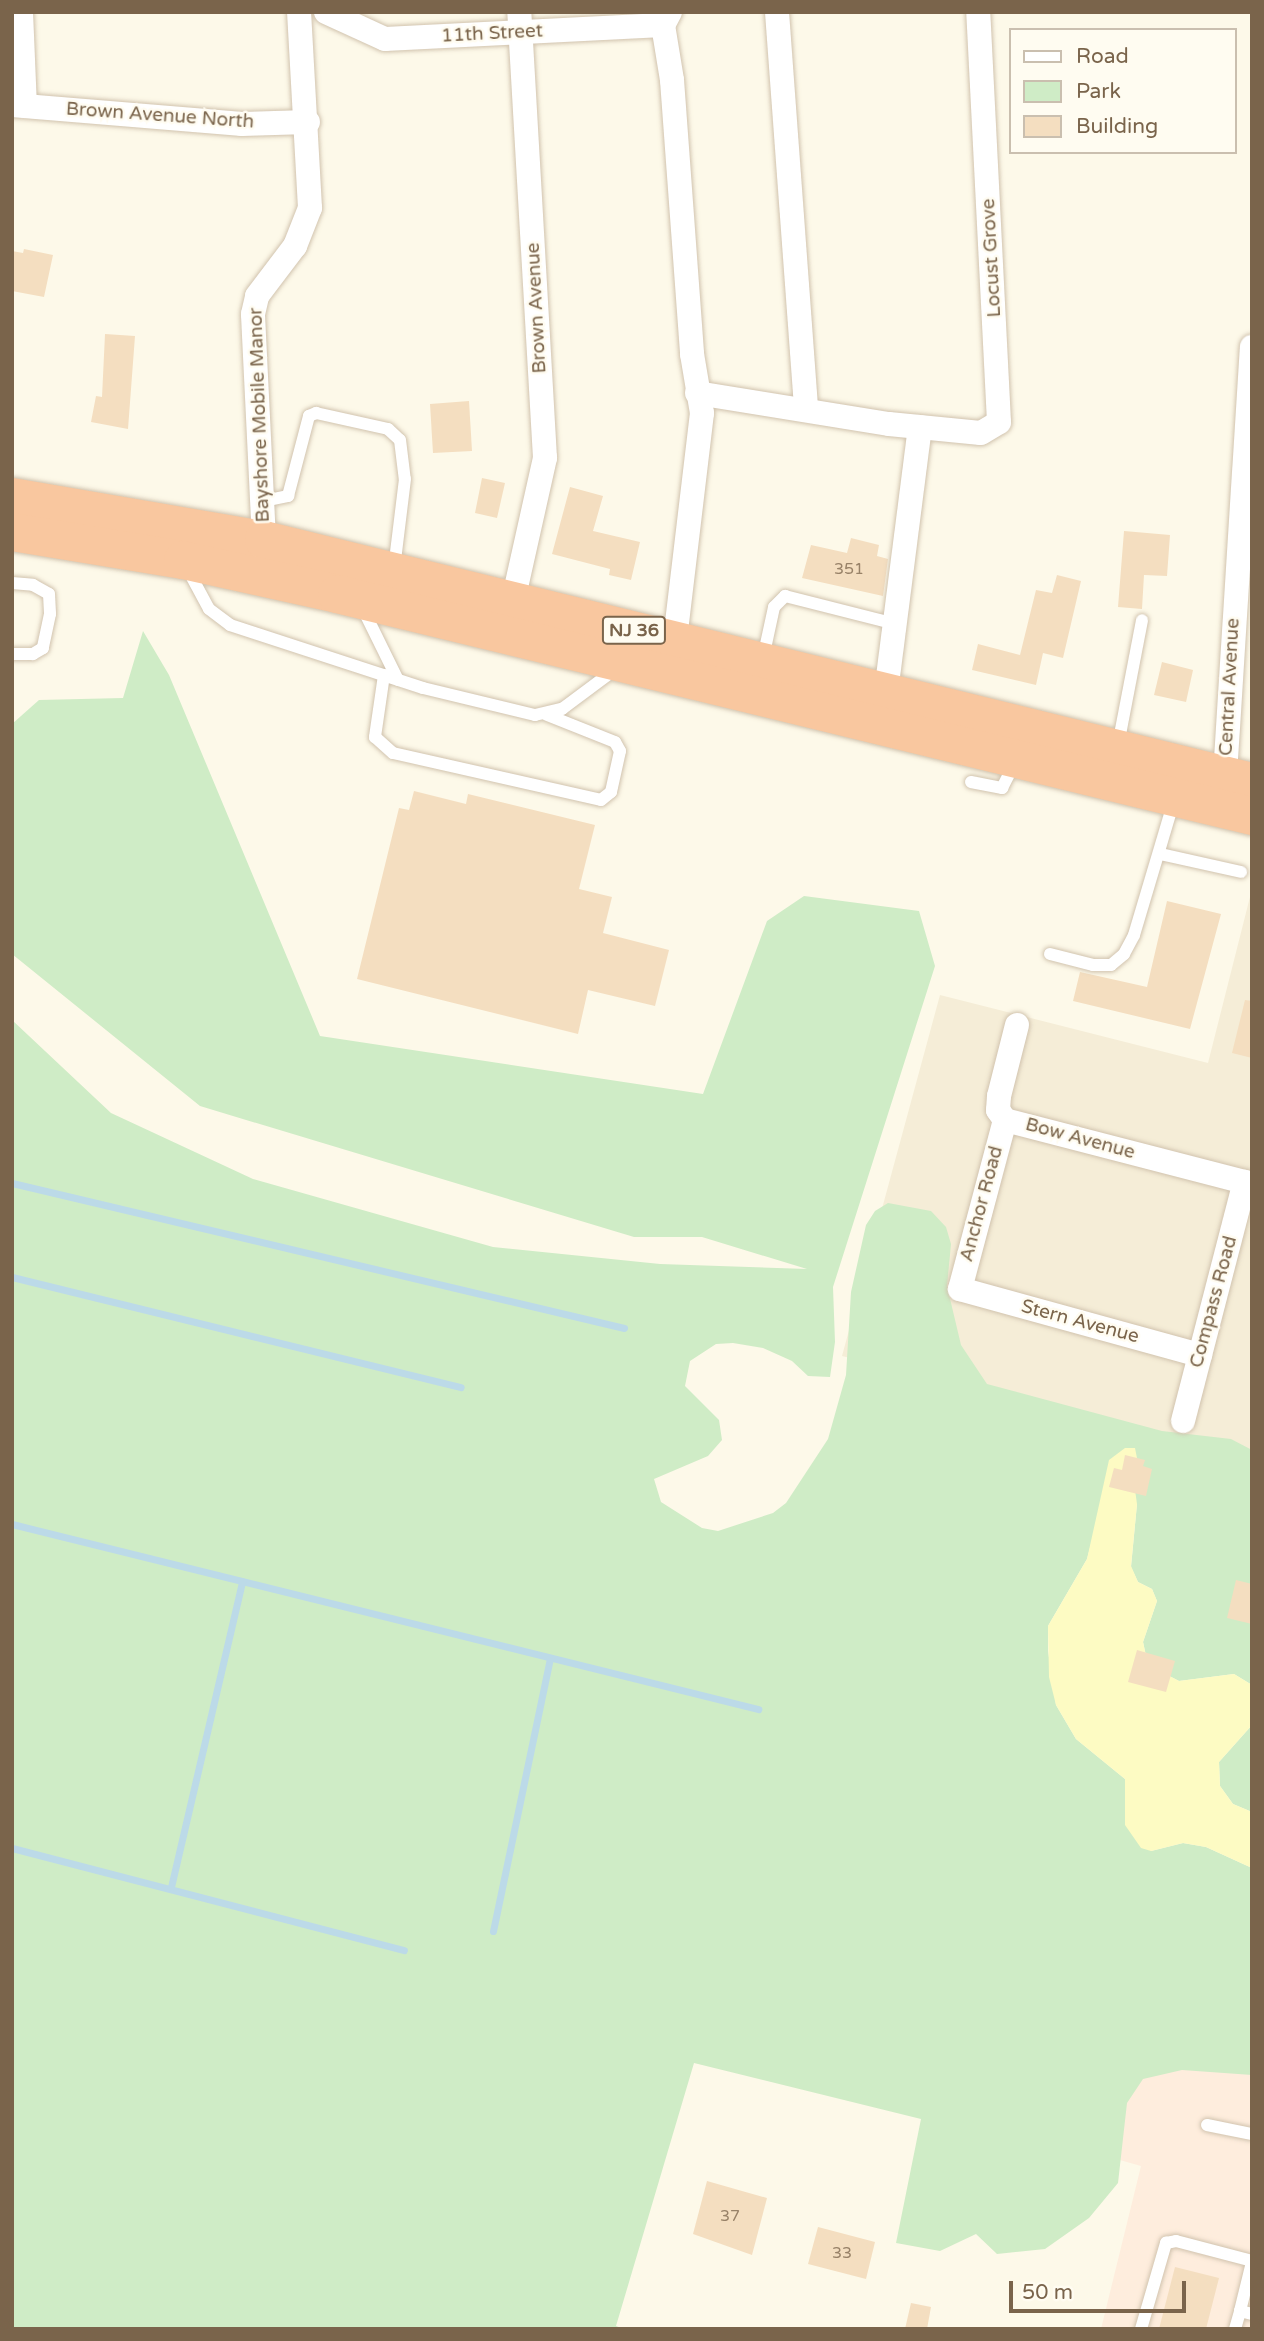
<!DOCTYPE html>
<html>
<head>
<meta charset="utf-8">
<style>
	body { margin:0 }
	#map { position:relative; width:1264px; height:2341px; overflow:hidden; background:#fdf9e9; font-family:"Varela Round",sans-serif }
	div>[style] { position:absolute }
	.residential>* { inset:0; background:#f5edd7 }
	.commercial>* { inset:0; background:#feeddd }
	.green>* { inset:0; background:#cfecc6 }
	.sand>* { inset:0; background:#fdfbc3 }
	.stream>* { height:7px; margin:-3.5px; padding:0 3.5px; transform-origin:3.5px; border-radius:3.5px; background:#bcdae8 }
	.building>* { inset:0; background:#f4dec0 }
	.roads { filter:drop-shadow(0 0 2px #d1c3ae) drop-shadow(0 0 2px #d1c3ae) }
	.lane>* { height:12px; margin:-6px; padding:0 6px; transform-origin:6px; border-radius:6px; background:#fff }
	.street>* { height:24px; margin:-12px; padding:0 12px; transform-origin:12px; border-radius:12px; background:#fff }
	.highway>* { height:38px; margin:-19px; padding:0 19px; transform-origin:19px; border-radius:19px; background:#f9c79f }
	span { translate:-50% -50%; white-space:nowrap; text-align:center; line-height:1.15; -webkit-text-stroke:5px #fffcf1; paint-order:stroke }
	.number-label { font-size:16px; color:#988268 }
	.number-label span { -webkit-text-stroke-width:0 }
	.shield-label span { padding:2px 5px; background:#fffcf1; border:2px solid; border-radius:5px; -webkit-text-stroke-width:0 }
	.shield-label { font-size:18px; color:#7a644b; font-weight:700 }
	.street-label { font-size:19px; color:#7a644b }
	.frame { position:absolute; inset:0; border:14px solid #7a644b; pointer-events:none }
	.legend { position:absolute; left:1009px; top:28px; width:228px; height:126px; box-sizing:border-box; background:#fffcf1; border:2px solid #cabfaf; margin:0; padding:9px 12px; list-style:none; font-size:21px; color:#7a644b }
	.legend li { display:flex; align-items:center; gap:14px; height:35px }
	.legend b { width:35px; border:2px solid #cabfaf }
	.scale { position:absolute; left:1009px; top:2281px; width:177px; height:32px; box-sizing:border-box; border:4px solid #7a644b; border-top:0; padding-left:9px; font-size:21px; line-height:24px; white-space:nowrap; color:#7a644b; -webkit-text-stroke:5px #fffcf1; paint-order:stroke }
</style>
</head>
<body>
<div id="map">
	<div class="residential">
		<i style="clip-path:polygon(1252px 889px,1252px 1457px,842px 1356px,940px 995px,1208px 1063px)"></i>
	</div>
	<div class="commercial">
		<i style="clip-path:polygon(1138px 1999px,1252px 2027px,1252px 2329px,1101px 2329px,1141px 2166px,1099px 2154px)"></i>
	</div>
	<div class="green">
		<i style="clip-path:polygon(143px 631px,169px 675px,320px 1036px,703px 1094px,767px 921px,804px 896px,919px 911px,935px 966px,833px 1287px,835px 1342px,830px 1377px,808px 1376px,792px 1361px,763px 1348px,733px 1343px,716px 1344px,690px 1361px,685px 1386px,719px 1420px,722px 1440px,708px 1456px,654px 1479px,661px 1502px,702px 1528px,718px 1531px,773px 1513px,786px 1503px,828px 1439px,846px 1375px,851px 1292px,866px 1225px,875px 1211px,888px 1203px,931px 1211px,946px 1227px,951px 1244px,947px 1286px,961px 1345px,987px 1384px,1162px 1431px,1231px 1439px,1252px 1450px,1252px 1685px,1234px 1674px,1179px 1681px,1148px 1665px,1143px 1642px,1157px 1601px,1152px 1589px,1138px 1582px,1131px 1567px,1137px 1504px,1096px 1525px,1087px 1559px,1048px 1626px,1048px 1651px,1056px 1705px,1076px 1739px,1125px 1779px,1125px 1809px,1151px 1851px,1183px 1843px,1206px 1847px,1252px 1868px,1252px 2075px,1182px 2070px,1143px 2079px,1127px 2103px,1118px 2183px,1089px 2218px,1045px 2249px,997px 2254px,976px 2234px,940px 2251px,896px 2243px,921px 2119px,694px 2063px,616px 2326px,624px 2329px,12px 2329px,12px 1020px,111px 1113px,253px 1179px,493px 1247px,660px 1264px,807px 1269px,702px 1237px,634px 1237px,200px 1106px,12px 954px,12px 724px,39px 700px,123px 698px)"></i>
		<i style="clip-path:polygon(1252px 1725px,1252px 1812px,1233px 1804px,1220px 1786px,1219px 1762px)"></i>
	</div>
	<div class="sand">
		<i style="clip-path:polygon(1125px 1448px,1135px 1448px,1138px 1463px,1133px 1475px,1137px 1504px,1131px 1566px,1138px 1582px,1152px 1589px,1157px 1601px,1143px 1642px,1148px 1665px,1179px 1681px,1234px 1674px,1252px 1685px,1252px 1725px,1219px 1762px,1220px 1786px,1233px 1804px,1252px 1812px,1252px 1868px,1206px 1847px,1183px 1843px,1151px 1851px,1141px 1848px,1125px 1825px,1125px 1779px,1076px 1739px,1056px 1705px,1049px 1677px,1048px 1626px,1087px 1559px,1109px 1460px)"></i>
	</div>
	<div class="stream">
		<i style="left:12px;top:1183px;width:629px;rotate:13.33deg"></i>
		<i style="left:12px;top:1277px;width:462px;rotate:13.8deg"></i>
		<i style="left:12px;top:1524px;width:769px;rotate:13.93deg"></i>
		<i style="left:12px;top:1848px;width:405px;rotate:14.6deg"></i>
		<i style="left:171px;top:1887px;width:314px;rotate:-76.9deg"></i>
		<i style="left:493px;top:1931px;width:279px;rotate:-78.2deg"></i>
	</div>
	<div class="building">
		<i style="clip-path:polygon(24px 249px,53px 255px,44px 297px,12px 291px,12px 251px,23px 253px)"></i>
		<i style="clip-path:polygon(105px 334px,135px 336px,128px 429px,91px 422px,96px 396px,102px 397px)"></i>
		<i style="clip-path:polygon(469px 401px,472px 451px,433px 453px,430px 404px)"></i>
		<i style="clip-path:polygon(482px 478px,505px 483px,497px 518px,475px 513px)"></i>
		<i style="clip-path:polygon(570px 487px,603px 496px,593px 531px,640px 542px,631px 580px,609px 575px,610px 569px,552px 554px)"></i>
		<i style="clip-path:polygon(1124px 531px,1170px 535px,1167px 576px,1144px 575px,1142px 609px,1118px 607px)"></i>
		<i style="clip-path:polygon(851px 538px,879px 545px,877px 556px,888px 559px,883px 596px,802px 578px,811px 545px,847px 553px)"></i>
		<i style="clip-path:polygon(1057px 575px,1081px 581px,1063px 658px,1043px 653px,1036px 685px,972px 670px,978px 644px,1020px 655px,1036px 590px,1052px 593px)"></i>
		<i style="clip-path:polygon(1162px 662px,1193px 670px,1186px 702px,1154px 695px)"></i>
		<i style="clip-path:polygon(414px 791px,466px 804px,468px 794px,595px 825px,579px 889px,612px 897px,603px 933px,669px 950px,655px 1006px,588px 990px,578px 1034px,357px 979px,399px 808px,409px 810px)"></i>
		<i style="clip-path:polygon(1167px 901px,1221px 914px,1190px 1029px,1073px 1001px,1080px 972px,1147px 987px)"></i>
		<i style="clip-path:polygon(1245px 1000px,1252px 1001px,1252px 1058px,1232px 1053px)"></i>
		<i style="clip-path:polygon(1125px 1455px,1145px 1460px,1143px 1466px,1152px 1469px,1146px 1496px,1109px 1487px,1114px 1468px,1122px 1470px)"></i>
		<i style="clip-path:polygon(1236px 1580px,1252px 1584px,1252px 1624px,1227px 1618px)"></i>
		<i style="clip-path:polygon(1137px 1650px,1175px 1661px,1166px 1692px,1128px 1682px)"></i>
		<i style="clip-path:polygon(707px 2181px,767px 2198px,752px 2255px,693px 2234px)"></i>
		<i style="clip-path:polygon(818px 2227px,875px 2242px,866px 2279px,808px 2264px)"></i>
		<i style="clip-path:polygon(1175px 2267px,1219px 2278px,1206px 2329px,1159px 2329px)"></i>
		<i style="clip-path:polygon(911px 2303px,931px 2307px,927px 2329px,905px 2329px)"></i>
	</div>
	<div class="roads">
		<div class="lane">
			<i style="left:264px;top:501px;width:25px;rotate:-12deg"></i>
			<i style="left:288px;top:496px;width:83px;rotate:-75.3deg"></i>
			<i style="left:309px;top:416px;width:8px;rotate:-23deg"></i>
			<i style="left:316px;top:413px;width:74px;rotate:12.5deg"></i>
			<i style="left:388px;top:429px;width:16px;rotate:43deg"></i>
			<i style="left:400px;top:440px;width:39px;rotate:83deg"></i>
			<i style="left:405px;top:479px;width:90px;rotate:97deg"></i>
			<i style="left:188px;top:570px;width:44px;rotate:61.7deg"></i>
			<i style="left:209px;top:609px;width:26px;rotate:37deg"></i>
			<i style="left:230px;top:625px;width:203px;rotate:18.1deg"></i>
			<i style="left:423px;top:688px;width:115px;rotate:13.6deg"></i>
			<i style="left:535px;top:715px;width:28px;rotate:-13deg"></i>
			<i style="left:562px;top:709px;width:69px;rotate:-36.7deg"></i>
			<i style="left:12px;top:583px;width:21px;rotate:5deg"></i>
			<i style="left:33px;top:585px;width:18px;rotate:29deg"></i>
			<i style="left:49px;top:594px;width:20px;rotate:87deg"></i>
			<i style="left:50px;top:614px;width:35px;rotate:102deg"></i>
			<i style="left:43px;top:648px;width:12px;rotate:149deg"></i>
			<i style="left:33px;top:654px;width:21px;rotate:180deg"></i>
			<i style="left:363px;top:609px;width:79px;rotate:63.8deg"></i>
			<i style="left:763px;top:658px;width:52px;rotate:-77.8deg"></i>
			<i style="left:774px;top:607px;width:16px;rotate:-45deg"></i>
			<i style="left:785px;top:596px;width:114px;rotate:14.2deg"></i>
			<i style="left:384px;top:675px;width:63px;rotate:98.3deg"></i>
			<i style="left:375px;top:737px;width:24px;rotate:42deg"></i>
			<i style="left:393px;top:753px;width:213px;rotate:12.7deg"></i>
			<i style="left:601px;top:800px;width:13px;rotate:-39deg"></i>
			<i style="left:611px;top:792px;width:42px;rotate:-77.6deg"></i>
			<i style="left:620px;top:751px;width:10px;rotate:-119deg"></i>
			<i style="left:615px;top:742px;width:73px;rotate:-158.3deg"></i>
			<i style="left:1118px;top:745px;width:127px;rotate:-79.1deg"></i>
			<i style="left:971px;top:782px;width:32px;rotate:11deg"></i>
			<i style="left:1002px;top:788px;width:27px;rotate:-63deg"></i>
			<i style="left:1160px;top:854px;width:83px;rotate:12.5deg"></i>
			<i style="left:1050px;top:954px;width:44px;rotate:14.3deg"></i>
			<i style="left:1093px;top:965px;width:18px"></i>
			<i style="left:1111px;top:965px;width:17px;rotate:-40deg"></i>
			<i style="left:1124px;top:954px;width:21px;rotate:-62deg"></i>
			<i style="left:1134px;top:935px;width:140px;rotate:-73.4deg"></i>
			<i style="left:1207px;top:2125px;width:46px;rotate:11.3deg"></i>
			<i style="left:1240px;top:2311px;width:50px;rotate:-76.2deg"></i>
			<i style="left:1141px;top:2329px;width:90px;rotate:-73.8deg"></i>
			<i style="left:1166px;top:2243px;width:10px;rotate:-11deg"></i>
			<i style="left:1176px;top:2241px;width:79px;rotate:14.7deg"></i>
			<i style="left:1235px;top:2329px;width:19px;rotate:-74deg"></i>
			<i style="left:1240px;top:2311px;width:12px;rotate:14deg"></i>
		</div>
		<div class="street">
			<i style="left:21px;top:12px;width:94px;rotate:87.6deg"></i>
			<i style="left:326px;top:12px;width:65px;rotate:24.6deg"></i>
			<i style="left:385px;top:39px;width:278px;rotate:-2.9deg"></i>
			<i style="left:670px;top:12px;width:15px;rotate:118deg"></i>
			<i style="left:663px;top:25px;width:56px;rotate:80.7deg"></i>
			<i style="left:672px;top:80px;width:275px;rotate:85.8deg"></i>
			<i style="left:692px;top:354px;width:60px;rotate:80.4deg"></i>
			<i style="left:702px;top:413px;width:229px;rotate:96.8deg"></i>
			<i style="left:777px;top:12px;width:398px;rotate:85.8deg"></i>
			<i style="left:12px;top:105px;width:231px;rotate:4.7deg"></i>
			<i style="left:242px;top:124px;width:66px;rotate:-1.7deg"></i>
			<i style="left:697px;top:393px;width:194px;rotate:9.2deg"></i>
			<i style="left:889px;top:424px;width:92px;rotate:5.6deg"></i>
			<i style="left:981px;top:433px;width:21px;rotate:-31deg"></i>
			<i style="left:999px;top:422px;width:411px;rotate:-92.9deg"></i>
			<i style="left:264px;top:540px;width:226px;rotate:-92.8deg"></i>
			<i style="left:253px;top:314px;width:18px;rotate:-77deg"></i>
			<i style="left:257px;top:296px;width:63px;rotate:-52.8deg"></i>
			<i style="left:295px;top:246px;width:41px;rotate:-68.5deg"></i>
			<i style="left:310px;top:208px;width:196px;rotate:-93.2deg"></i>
			<i style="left:513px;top:601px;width:147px;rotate:-77.4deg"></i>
			<i style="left:545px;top:458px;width:447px;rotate:-93.3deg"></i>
			<i style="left:886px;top:692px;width:267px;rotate:-82.7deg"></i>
			<i style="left:1225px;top:775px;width:429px;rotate:-86.4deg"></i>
			<i style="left:1017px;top:1025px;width:73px;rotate:104.2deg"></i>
			<i style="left:999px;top:1096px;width:14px;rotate:94deg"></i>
			<i style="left:998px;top:1110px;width:12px;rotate:55deg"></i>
			<i style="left:1005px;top:1120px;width:255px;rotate:14.5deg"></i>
			<i style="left:1005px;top:1120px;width:175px;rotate:104.9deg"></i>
			<i style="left:960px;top:1289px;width:249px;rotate:15.4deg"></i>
			<i style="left:1183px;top:1421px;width:247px;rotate:-75.5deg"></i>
		</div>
		<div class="highway">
			<i style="left:12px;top:497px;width:256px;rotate:9.7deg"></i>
			<i style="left:264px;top:540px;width:1017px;rotate:13.76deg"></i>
			<i style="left:12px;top:532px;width:173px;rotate:9.3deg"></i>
			<i style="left:183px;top:560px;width:158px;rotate:12.4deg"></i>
			<i style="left:337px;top:594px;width:942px;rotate:13.64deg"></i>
		</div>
	</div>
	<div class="number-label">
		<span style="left:849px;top:569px">351</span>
		<span style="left:730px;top:2216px">37</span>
		<span style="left:842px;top:2253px">33</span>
	</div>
	<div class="shield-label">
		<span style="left:634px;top:630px">NJ 36</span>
	</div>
	<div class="street-label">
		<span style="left:492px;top:34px;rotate:-3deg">11th Street</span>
		<span style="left:160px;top:116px;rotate:4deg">Brown Avenue North</span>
		<span style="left:992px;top:258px;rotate:-93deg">Locust Grove</span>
		<span style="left:537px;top:308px;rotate:-93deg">Brown Avenue</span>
		<span style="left:260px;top:415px;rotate:-92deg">Bayshore Mobile Manor</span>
		<span style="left:1230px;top:687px;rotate:-87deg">Central Avenue</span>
		<span style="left:1080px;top:1139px;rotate:15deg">Bow Avenue</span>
		<span style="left:982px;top:1204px;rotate:-75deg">Anchor Road</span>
		<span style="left:1214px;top:1302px;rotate:-75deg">Compass Road</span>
		<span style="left:1080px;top:1322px;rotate:15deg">Stern Avenue</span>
	</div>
	<div class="frame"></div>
	<ul class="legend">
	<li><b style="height:9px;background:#fff"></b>Road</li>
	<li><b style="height:19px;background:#cfecc6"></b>Park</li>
	<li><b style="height:19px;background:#f4dec0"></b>Building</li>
	</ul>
	<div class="scale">50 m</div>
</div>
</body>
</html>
